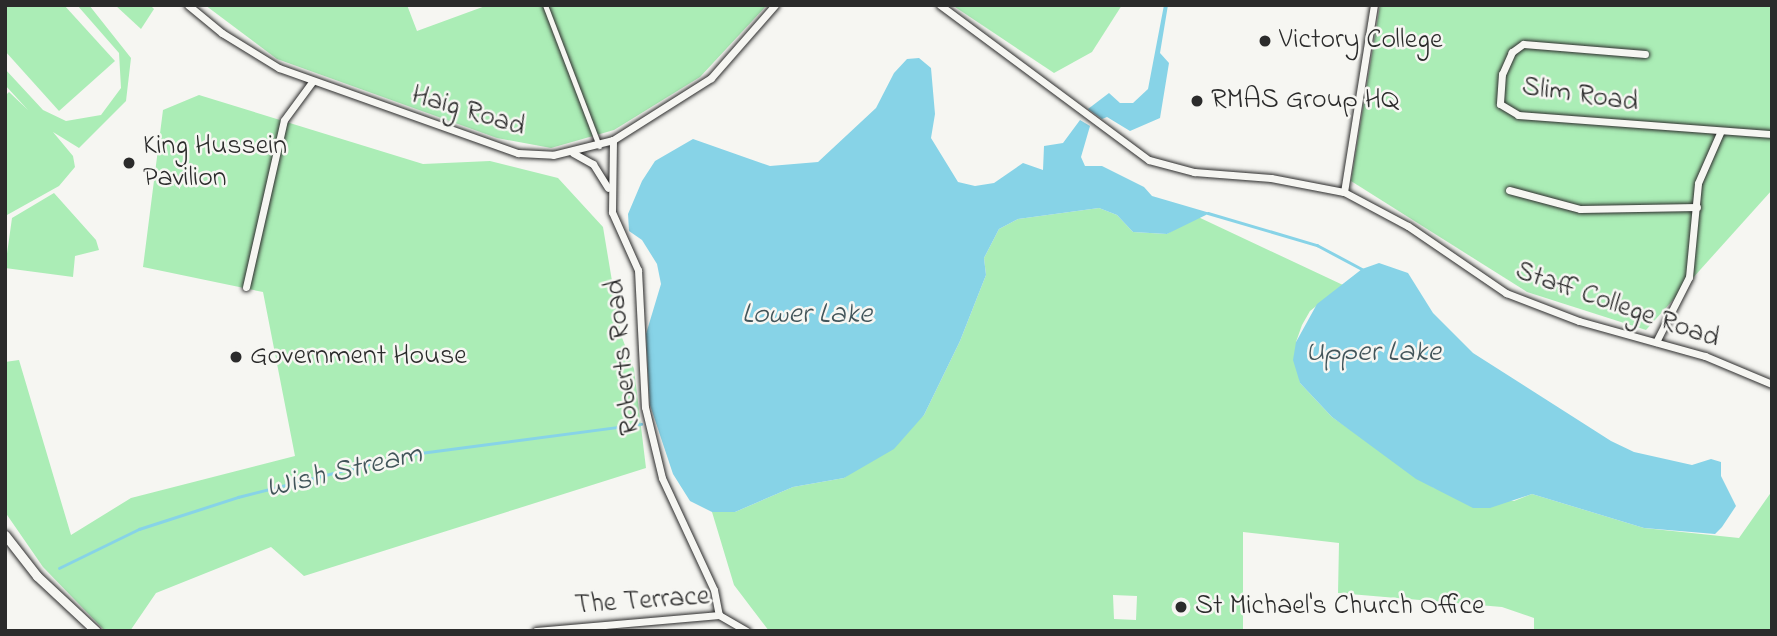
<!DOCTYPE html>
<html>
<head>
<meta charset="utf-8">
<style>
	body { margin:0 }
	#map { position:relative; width:1777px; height:636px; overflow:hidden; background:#f6f6f2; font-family:"Indie Flower",sans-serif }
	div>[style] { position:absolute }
	.green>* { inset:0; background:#abedb6 }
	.water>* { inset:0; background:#87d3e7 }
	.stream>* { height:2.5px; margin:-1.25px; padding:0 1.25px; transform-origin:1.25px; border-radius:1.25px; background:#87d3e7 }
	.roads { filter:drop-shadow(0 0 2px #2b2b2b) drop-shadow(0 0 2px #2b2b2b) }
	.pedestrian>* { height:5px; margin:-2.5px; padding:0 2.5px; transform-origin:2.5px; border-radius:2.5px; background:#f6f6f2 }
	.minor>* { height:7px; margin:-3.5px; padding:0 3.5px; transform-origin:3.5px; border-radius:3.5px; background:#f6f6f2 }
	.tertiary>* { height:9px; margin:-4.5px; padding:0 4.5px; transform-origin:4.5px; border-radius:4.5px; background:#f6f6f2 }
	.dots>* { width:19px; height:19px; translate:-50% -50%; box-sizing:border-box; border:4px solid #f6f6f2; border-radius:50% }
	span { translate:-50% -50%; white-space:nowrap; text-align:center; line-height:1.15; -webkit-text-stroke:5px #f6f6f2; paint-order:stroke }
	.poi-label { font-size:28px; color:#2b2b2b }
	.left { translate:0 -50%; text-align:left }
	.street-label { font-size:28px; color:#2b2b2b }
	.water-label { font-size:30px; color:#42555a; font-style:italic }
	.frame { position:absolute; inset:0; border:7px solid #2b2b2b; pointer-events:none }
</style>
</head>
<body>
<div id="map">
	<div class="green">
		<i style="clip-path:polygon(5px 5px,64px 5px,115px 61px,59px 111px,5px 51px)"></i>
		<i style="clip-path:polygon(77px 5px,89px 5px,131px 58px,126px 101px,79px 148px,53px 132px,73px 156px,75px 167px,59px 186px,7px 215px,5px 96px,9px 92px,28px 110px,5px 85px,5px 69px,43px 110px,66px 121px,101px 115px,121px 88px,119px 53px)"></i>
		<i style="clip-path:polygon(115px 5px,150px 5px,154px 9px,141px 29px)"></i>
		<i style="clip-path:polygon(205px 5px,407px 5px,417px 31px,488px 5px,767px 5px,700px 77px,614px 130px,551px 148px,497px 138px,277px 59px)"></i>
		<i style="clip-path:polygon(952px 5px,1122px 5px,1092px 52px,1054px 73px)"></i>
		<i style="clip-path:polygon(1380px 5px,1772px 5px,1772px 190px,1646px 330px,1527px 292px,1351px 181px)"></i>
		<i style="clip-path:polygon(199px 95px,423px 164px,490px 161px,558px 178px,603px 227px,621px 335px,634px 369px,646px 468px,304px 576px,271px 547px,156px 593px,130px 631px,105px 631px,43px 567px,5px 512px,5px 362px,19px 360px,71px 535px,131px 498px,295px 456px,263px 292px,143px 267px,163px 110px)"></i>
		<i style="clip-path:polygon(54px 193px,96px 240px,99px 250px,75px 256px,73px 277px,5px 268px,12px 218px)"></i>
		<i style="clip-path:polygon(evenodd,1099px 208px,1117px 215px,1133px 232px,1167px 234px,1196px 216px,1343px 285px,1310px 311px,1302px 325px,1296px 342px,1300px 383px,1332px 417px,1434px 488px,1514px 501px,1532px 494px,1644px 528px,1739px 538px,1772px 491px,1772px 631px,1534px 631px,1534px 618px,1502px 607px,1338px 593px,1339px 543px,1243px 532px,1243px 631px,769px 631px,734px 585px,712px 512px,735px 512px,793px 487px,844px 478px,924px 415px,960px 341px,986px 275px,984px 258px,999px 229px,1018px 219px,1099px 208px,1113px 595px,1137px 596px,1136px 620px,1114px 619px,1113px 595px)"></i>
	</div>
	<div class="water">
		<i style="clip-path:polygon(1164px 5px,1168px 5px,1160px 53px,1169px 63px,1160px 118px,1130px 131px,1107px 117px,1102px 119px,1088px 109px,1109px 93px,1120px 103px,1133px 103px,1148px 89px)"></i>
		<i style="clip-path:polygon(919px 58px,931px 68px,935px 114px,931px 138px,958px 182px,975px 186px,994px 183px,1023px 163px,1043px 170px,1044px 146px,1063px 143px,1080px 120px,1090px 126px,1081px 157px,1085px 166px,1102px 166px,1144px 187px,1152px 196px,1210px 213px,1167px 234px,1133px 232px,1117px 215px,1099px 208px,1018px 219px,999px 229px,984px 258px,986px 275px,960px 341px,924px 415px,894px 449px,844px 478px,793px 487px,735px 512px,712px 512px,690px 501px,673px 474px,650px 405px,646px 334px,661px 284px,657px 264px,642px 240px,629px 231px,628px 214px,642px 181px,655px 161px,693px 139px,770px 166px,818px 162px,876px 108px,894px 73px,907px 59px)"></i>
		<i style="clip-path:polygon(1379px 263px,1408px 273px,1433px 313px,1473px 353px,1611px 441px,1634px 452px,1692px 465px,1711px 459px,1721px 462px,1721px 476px,1736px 506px,1722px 527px,1715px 534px,1644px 528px,1532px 494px,1490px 508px,1473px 508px,1416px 479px,1332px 417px,1300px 383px,1293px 360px,1296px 342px,1317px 304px,1362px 269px)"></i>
	</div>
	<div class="stream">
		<i style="left:1208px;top:213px;width:114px;rotate:16.4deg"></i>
		<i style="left:1317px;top:245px;width:51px;rotate:28.1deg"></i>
		<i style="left:59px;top:568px;width:89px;rotate:-26deg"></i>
		<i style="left:139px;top:529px;width:104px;rotate:-17.9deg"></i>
		<i style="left:238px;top:497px;width:172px;rotate:-14.1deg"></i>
		<i style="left:405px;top:455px;width:238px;rotate:-7.5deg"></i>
	</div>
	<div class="roads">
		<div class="pedestrian">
			<i style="left:545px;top:5px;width:151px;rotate:69deg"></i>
		</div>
		<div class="minor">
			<i style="left:188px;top:5px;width:44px;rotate:39.5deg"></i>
			<i style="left:222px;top:33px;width:67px;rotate:31.6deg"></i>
			<i style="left:279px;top:68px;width:254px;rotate:19.6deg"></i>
			<i style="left:518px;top:153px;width:35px;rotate:3deg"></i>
			<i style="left:553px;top:155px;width:62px;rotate:-14deg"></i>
			<i style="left:613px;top:140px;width:116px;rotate:-32.3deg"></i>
			<i style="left:711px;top:78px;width:97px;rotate:-48.8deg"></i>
			<i style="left:940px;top:5px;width:260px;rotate:36.6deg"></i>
			<i style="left:1149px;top:160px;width:47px;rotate:14.9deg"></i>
			<i style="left:1194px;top:172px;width:77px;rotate:4.5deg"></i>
			<i style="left:1271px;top:178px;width:74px;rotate:10.9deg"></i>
			<i style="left:1344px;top:192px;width:72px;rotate:28deg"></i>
			<i style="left:1408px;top:226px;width:119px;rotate:34.4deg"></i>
			<i style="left:1506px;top:293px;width:78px;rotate:21deg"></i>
			<i style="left:1579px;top:321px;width:131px;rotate:15.5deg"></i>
			<i style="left:1705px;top:356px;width:73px;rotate:22.7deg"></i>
			<i style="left:1645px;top:54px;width:122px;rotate:-175.3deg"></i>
			<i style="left:1523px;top:44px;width:14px;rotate:144deg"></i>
			<i style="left:1512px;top:52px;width:24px;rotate:114deg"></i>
			<i style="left:1502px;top:74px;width:30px;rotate:94deg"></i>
			<i style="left:1500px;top:104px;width:21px;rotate:31deg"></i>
			<i style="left:1518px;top:115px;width:255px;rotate:4.3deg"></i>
			<i style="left:613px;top:140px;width:72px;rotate:90.8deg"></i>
			<i style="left:612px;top:212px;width:64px;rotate:65.9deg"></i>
			<i style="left:638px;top:270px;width:137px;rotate:87.1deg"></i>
			<i style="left:645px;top:407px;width:73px;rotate:76.5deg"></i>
			<i style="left:662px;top:478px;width:123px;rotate:65.1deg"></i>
			<i style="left:714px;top:590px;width:25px;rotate:79deg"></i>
			<i style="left:573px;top:153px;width:23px;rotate:29deg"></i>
			<i style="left:593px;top:164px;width:28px;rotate:58deg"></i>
			<i style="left:1509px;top:190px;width:73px;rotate:15deg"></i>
			<i style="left:1580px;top:209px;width:117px;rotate:-1deg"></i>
			<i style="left:1344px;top:192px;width:189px;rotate:-80.9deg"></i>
			<i style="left:246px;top:287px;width:171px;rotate:-77.2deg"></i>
			<i style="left:284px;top:120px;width:47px;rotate:-53.6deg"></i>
			<i style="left:1656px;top:342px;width:73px;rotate:-63.1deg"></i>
			<i style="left:1689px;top:277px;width:94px;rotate:-84.5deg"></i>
			<i style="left:1698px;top:183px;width:55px;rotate:-66.3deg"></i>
			<i style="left:536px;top:631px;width:184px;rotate:-5deg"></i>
			<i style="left:719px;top:615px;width:32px;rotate:30deg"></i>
		</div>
		<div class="tertiary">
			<i style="left:5px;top:535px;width:52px;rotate:52deg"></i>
			<i style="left:37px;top:576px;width:81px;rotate:43deg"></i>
		</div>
	</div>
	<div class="dots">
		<i style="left:1265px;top:41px;background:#2b2b2b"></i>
		<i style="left:1197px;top:101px;background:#2b2b2b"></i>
		<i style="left:129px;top:163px;background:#2b2b2b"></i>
		<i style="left:236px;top:357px;background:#2b2b2b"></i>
		<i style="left:1181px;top:607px;background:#2b2b2b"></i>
	</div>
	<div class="poi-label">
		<span class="left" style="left:1279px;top:41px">Victory College</span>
		<span class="left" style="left:1211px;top:101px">RMAS Group HQ</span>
		<span class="left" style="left:143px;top:163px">King Hussein<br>Pavilion</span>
		<span class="left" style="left:250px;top:357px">Government House</span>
		<span class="left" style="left:1195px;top:607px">St Michael's Church Office</span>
	</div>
	<div class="street-label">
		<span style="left:1580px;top:96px;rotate:8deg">Slim Road</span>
		<span style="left:468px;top:112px;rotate:17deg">Haig Road</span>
		<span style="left:1617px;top:306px;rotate:19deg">Staff College Road</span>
		<span style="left:624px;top:357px;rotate:-96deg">Roberts Road</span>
		<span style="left:642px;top:602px;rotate:-4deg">The Terrace</span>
	</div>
	<div class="water-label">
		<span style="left:807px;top:315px">Lower Lake</span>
		<span style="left:1373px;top:353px">Upper Lake</span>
		<span style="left:344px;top:472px;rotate:-13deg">Wish Stream</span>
	</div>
	<div class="frame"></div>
</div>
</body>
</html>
